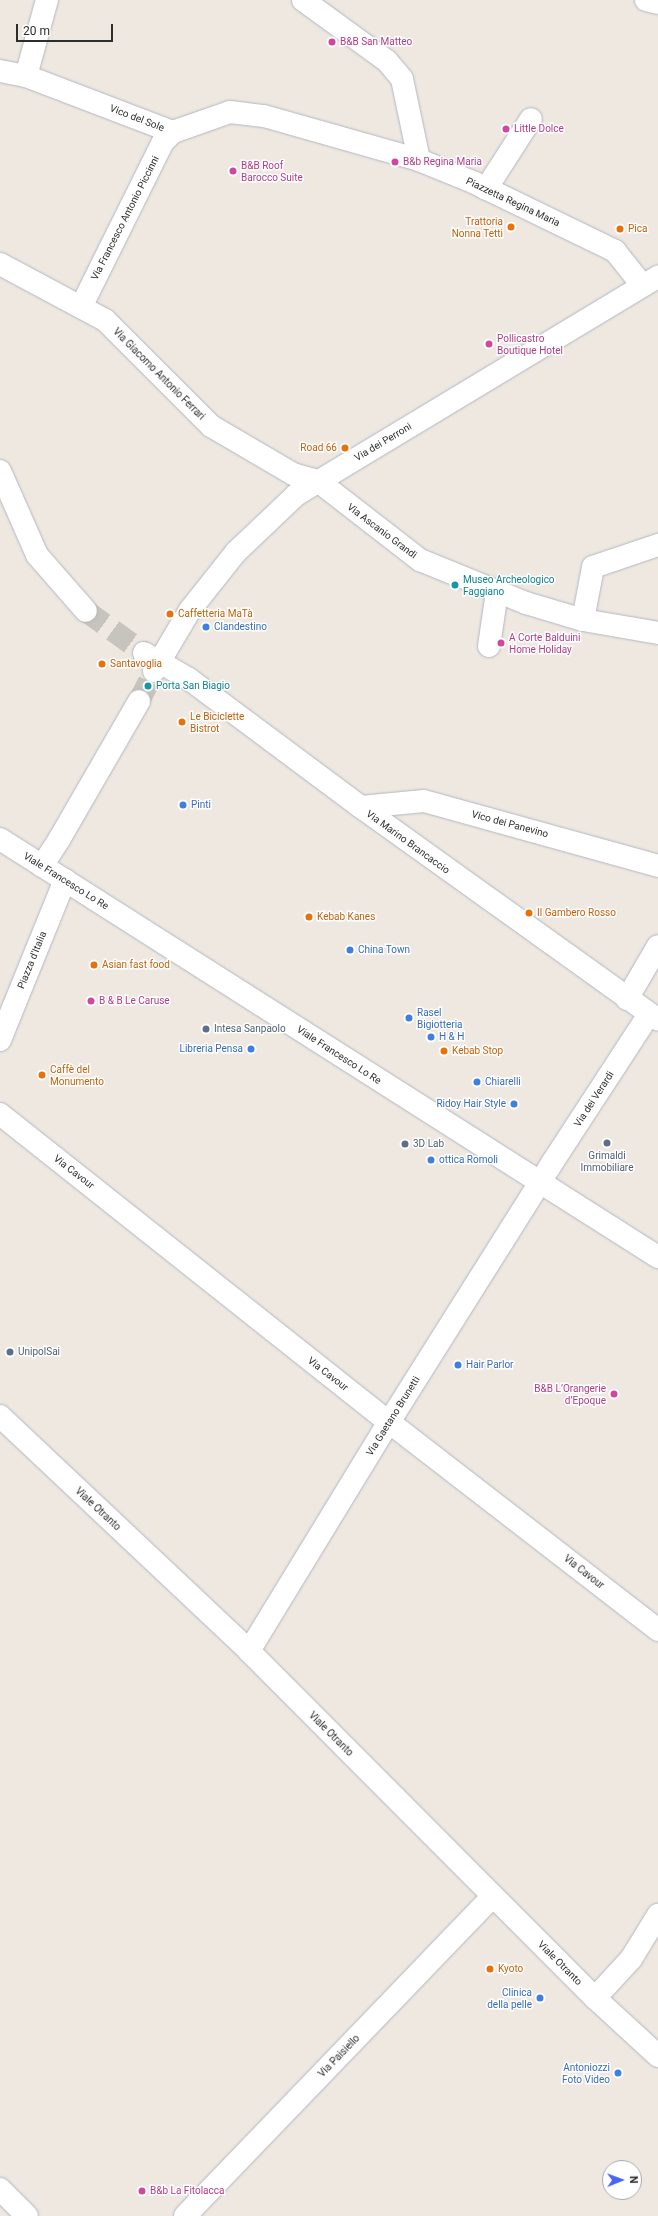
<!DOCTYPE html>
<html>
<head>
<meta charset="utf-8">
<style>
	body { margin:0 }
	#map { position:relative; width:658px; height:2216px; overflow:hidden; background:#eee8e1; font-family:Roboto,sans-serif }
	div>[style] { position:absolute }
	.minor-tunnel>* { height:22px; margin-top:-11px; transform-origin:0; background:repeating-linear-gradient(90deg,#c7c3bd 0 22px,transparent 0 33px) }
	.roads { filter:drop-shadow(0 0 1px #b4b6c0) drop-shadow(0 0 1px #b4b6c0) }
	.minor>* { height:22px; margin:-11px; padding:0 11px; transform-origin:11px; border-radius:11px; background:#fff }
	.dots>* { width:11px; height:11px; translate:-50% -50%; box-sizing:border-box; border:2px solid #fff; border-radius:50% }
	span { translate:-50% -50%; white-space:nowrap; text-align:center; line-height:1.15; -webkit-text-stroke:3px #fff; paint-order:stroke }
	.hotel-label { font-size:10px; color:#b23c85 }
	.left { translate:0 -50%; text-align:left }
	.right { translate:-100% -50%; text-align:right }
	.street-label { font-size:10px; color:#2d2d2d }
	.food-label { font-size:10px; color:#c56008 }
	.culture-label { font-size:10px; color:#0d838f }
	.shop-label { font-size:10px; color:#366cbe }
	.service-label { font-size:10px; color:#4e5e75 }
	.north { position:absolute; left:602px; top:2160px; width:40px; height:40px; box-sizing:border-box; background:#fff; border:1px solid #ababab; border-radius:50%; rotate:89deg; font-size:11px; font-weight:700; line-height:16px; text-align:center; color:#2d2d2d }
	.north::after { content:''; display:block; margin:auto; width:14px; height:18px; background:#4a66f1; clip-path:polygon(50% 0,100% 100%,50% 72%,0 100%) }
	.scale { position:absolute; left:16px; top:24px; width:97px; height:18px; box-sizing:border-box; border:2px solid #2d2d2d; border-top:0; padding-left:5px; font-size:12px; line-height:14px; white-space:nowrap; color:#2d2d2d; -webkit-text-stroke:3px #fff; paint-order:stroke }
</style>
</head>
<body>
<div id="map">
	<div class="minor-tunnel">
		<i style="left:86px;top:611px;width:72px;rotate:35.9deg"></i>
		<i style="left:139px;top:701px;width:34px;rotate:-63deg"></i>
	</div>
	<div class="roads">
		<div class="minor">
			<i style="left:303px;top:0;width:104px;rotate:36deg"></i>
			<i style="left:387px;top:61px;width:23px;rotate:50deg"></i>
			<i style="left:402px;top:79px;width:83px;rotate:78.1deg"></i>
			<i style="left:646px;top:0;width:12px;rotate:14deg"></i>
			<i style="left:0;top:71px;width:26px;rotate:11deg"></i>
			<i style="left:26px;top:76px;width:157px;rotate:20.9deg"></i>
			<i style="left:173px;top:132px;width:60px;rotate:-19.3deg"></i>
			<i style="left:230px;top:112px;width:34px;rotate:7deg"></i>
			<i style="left:264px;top:116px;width:161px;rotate:15.8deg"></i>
			<i style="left:419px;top:160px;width:61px;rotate:22.3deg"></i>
			<i style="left:475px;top:183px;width:156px;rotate:25.9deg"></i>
			<i style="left:615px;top:251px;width:43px;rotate:51.5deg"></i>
			<i style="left:26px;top:76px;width:79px;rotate:-74.6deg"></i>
			<i style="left:486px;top:189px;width:83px;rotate:-57.3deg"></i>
			<i style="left:0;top:264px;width:119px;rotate:28.1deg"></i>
			<i style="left:105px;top:320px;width:150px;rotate:45deg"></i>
			<i style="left:211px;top:426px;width:95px;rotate:30.3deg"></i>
			<i style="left:293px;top:474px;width:26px;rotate:16deg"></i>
			<i style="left:318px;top:481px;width:129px;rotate:37.8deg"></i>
			<i style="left:420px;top:560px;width:114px;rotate:22.1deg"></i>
			<i style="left:526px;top:603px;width:59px;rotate:16.6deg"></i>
			<i style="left:583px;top:620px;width:76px;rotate:9.8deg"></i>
			<i style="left:81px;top:307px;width:184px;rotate:-63.6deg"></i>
			<i style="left:163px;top:142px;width:14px;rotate:-45deg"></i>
			<i style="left:0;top:471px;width:92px;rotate:66.2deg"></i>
			<i style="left:37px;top:555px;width:74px;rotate:48.8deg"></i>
			<i style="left:583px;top:620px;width:54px;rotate:-79.3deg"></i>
			<i style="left:593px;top:567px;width:69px;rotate:-18.7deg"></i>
			<i style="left:489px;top:646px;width:55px;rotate:-81.6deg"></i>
			<i style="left:144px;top:653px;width:52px;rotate:30deg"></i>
			<i style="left:189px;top:679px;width:214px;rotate:36.7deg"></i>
			<i style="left:361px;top:807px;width:365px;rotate:35.6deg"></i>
			<i style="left:154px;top:671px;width:71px;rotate:-59.5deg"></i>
			<i style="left:190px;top:610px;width:74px;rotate:-51.6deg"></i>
			<i style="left:236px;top:552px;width:83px;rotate:-43.5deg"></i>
			<i style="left:296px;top:495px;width:423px;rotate:-31.1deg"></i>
			<i style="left:361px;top:807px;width:63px;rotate:-5.4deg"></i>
			<i style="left:424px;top:801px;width:243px;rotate:15.5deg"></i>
			<i style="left:0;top:839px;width:780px;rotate:32.43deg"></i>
			<i style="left:42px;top:866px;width:33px;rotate:-57deg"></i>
			<i style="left:60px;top:838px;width:158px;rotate:-60deg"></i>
			<i style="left:627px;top:999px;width:61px;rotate:-59.7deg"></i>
			<i style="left:0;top:1040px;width:173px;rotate:-67.9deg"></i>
			<i style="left:0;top:1114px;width:496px;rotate:38.4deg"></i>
			<i style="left:389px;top:1422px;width:340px;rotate:37.7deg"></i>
			<i style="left:0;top:1416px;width:342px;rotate:43.3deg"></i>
			<i style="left:249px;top:1651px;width:490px;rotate:45.1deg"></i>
			<i style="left:595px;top:1998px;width:86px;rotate:42.6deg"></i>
			<i style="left:249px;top:1651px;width:268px;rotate:-58.6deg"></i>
			<i style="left:389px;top:1422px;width:306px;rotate:-57.8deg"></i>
			<i style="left:552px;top:1163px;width:178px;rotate:-56.9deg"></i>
			<i style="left:595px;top:1998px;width:53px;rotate:-47.3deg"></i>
			<i style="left:631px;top:1959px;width:52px;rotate:-58.5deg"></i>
			<i style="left:0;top:2189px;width:38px;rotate:45deg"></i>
			<i style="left:185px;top:2216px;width:444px;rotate:-46.1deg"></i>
		</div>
	</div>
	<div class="dots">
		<i style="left:332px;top:42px;background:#d1479c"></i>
		<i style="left:506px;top:129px;background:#d1479c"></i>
		<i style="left:395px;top:162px;background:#d1479c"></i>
		<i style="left:233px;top:171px;background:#d1479c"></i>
		<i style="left:511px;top:227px;background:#e8710a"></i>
		<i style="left:620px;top:229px;background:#e8710a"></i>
		<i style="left:489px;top:344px;background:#d1479c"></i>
		<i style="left:345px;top:448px;background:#e8710a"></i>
		<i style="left:455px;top:585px;background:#0f9aa8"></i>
		<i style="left:170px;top:614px;background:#e8710a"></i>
		<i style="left:206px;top:627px;background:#3f7fe0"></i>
		<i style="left:501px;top:643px;background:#d1479c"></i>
		<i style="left:102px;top:664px;background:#e8710a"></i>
		<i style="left:148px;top:686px;background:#0f9aa8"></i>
		<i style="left:182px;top:722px;background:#e8710a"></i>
		<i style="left:183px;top:805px;background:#3f7fe0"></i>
		<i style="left:529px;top:913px;background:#e8710a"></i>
		<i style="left:309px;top:917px;background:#e8710a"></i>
		<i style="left:350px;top:950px;background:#3f7fe0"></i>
		<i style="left:94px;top:965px;background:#e8710a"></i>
		<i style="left:91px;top:1001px;background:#d1479c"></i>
		<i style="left:409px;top:1018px;background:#3f7fe0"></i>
		<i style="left:206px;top:1029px;background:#5c6f8a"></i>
		<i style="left:431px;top:1037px;background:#3f7fe0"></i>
		<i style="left:251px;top:1049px;background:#3f7fe0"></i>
		<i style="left:444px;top:1051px;background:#e8710a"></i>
		<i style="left:42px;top:1075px;background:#e8710a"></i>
		<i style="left:477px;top:1082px;background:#3f7fe0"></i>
		<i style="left:514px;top:1104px;background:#3f7fe0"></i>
		<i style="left:607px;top:1143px;background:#5c6f8a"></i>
		<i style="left:405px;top:1144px;background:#5c6f8a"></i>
		<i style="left:431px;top:1160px;background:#3f7fe0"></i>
		<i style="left:10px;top:1352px;background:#5c6f8a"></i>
		<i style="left:458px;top:1365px;background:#3f7fe0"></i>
		<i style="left:614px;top:1394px;background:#d1479c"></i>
		<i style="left:490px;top:1969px;background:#e8710a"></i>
		<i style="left:540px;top:1998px;background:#3f7fe0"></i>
		<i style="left:618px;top:2073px;background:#3f7fe0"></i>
		<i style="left:142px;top:2191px;background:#d1479c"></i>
	</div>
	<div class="hotel-label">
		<span class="left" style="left:340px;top:42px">B&amp;B San Matteo</span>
		<span class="left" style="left:514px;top:129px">Little Dolce</span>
		<span class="left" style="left:403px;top:162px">B&amp;b Regina Maria</span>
		<span class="left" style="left:241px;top:171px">B&amp;B Roof<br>Barocco Suite</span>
		<span class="left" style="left:497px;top:344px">Pollicastro<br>Boutique Hotel</span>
		<span class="left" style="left:509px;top:643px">A Corte Balduini<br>Home Holiday</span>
		<span class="left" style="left:99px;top:1001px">B &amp; B Le Caruse</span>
		<span class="right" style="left:606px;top:1394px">B&amp;B L’Orangerie<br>d’Epoque</span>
		<span class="left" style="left:150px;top:2191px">B&amp;b La Fitolacca</span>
	</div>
	<div class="street-label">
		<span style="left:137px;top:118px;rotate:21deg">Vico del Sole</span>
		<span style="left:513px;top:202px;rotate:25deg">Piazzetta Regina Maria</span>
		<span style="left:125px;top:218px;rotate:-63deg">Via Francesco Antonio Piccinni</span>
		<span style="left:159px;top:374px;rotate:45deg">Via Giacomo Antonio Ferrari</span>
		<span style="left:383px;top:442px;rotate:-31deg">Via dei Perroni</span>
		<span style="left:382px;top:531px;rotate:37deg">Via Ascanio Grandi</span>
		<span style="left:510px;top:824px;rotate:15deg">Vico dei Panevino</span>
		<span style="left:408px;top:842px;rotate:36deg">Via Marino Brancaccio</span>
		<span style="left:66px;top:881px;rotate:32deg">Viale Francesco Lo Re</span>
		<span style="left:32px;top:960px;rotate:-68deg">Piazza d'Italia</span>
		<span style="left:339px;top:1055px;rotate:33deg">Viale Francesco Lo Re</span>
		<span style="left:594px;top:1099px;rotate:-57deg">Via dei Verardi</span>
		<span style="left:74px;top:1172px;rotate:38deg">Via Cavour</span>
		<span style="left:328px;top:1374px;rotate:38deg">Via Cavour</span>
		<span style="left:393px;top:1416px;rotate:-58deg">Via Gaetano Brunetti</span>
		<span style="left:98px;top:1509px;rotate:43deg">Viale Otranto</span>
		<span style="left:584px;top:1572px;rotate:38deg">Via Cavour</span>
		<span style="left:331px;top:1734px;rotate:45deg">Viale Otranto</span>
		<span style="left:560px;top:1963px;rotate:45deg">Viale Otranto</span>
		<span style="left:339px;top:2056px;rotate:-46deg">Via Paisiello</span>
	</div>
	<div class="food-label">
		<span class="right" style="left:503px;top:227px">Trattoria<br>Nonna Tetti</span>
		<span class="left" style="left:628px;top:229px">Pica</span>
		<span class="right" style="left:337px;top:448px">Road 66</span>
		<span class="left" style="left:178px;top:614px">Caffetteria MaTà</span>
		<span class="left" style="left:110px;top:664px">Santavoglia</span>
		<span class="left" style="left:190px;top:722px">Le Biciclette<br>Bistrot</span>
		<span class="left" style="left:537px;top:913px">Il Gambero Rosso</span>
		<span class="left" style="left:317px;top:917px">Kebab Kanes</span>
		<span class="left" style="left:102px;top:965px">Asian fast food</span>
		<span class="left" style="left:452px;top:1051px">Kebab Stop</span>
		<span class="left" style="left:50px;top:1075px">Caffè del<br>Monumento</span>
		<span class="left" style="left:498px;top:1969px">Kyoto</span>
	</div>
	<div class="culture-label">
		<span class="left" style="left:463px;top:585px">Museo Archeologico<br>Faggiano</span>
		<span class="left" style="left:156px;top:686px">Porta San Biagio</span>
	</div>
	<div class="shop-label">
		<span class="left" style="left:214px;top:627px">Clandestino</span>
		<span class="left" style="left:191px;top:805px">Pinti</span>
		<span class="left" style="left:358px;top:950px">China Town</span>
		<span class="left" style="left:417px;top:1018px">Rasel<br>Bigiotteria</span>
		<span class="left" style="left:439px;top:1037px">H &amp; H</span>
		<span class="right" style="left:243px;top:1049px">Libreria Pensa</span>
		<span class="left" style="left:485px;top:1082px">Chiarelli</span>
		<span class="right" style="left:506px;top:1104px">Ridoy Hair Style</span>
		<span class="left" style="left:439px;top:1160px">ottica Romoli</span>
		<span class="left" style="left:466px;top:1365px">Hair Parlor</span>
		<span class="right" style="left:532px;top:1998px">Clinica<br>della pelle</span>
		<span class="right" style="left:610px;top:2073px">Antoniozzi<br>Foto Video</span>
	</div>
	<div class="service-label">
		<span class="left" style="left:214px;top:1029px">Intesa Sanpaolo</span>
		<span class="left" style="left:413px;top:1144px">3D Lab</span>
		<span style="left:607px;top:1161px">Grimaldi<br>Immobiliare</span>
		<span class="left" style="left:18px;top:1352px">UnipolSai</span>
	</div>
	<div class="north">N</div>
	<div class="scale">20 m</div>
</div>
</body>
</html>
